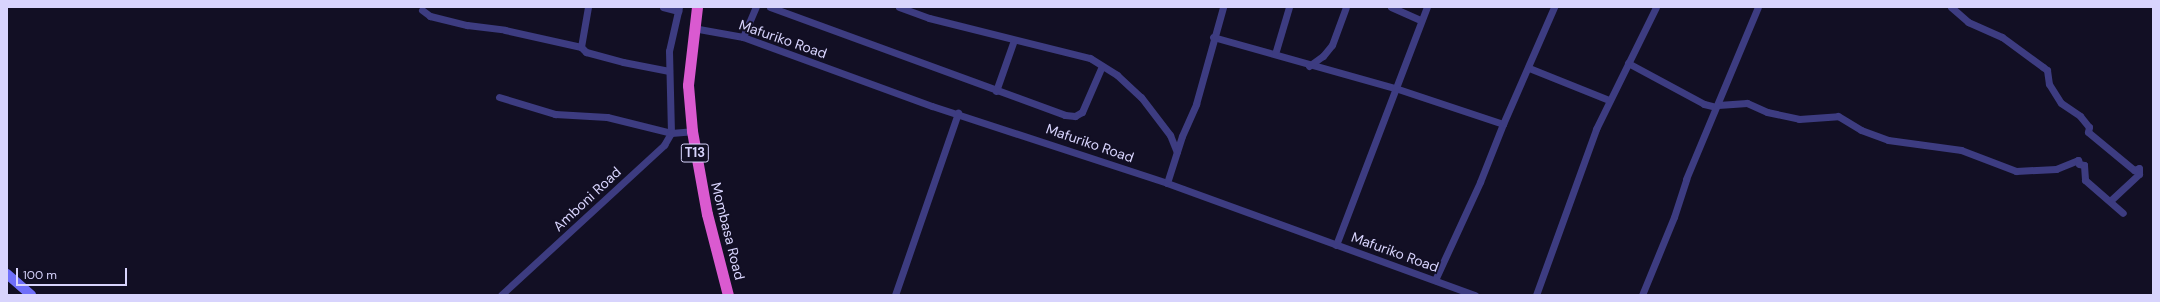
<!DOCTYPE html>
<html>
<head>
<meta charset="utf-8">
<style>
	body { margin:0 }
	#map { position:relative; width:2160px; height:302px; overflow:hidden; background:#120f24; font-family:"DM Sans",sans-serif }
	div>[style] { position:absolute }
	.minor>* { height:7px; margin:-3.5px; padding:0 3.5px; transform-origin:3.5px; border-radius:3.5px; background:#3d3c81 }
	.secondary>* { height:10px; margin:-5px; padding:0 5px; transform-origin:5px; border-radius:5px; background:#6f6ff9 }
	.trunk>* { height:11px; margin:-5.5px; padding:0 5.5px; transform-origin:5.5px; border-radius:5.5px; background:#da5ad0 }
	span { translate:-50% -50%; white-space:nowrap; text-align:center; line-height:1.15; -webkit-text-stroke:3.5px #120f24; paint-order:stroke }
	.shield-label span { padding:1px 3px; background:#120f24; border:1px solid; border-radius:3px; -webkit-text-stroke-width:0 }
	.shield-label { font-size:13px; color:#d8d4fd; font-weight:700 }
	.street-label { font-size:14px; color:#d8d4fd }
	.frame { position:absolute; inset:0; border:8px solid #d8d4fd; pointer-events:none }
	.scale { position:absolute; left:16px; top:268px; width:111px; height:18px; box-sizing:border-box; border:2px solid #d8d4fd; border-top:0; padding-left:5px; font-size:12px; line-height:14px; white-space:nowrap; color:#d8d4fd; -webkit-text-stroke:3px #120f24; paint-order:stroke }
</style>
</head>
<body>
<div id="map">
	<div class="minor">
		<i style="left:663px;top:7px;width:16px;rotate:15deg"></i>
		<i style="left:770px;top:7px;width:314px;rotate:20.1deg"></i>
		<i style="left:1065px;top:115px;width:10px;rotate:6deg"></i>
		<i style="left:1075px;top:116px;width:8px;rotate:-30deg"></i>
		<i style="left:1082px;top:112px;width:50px;rotate:-66.5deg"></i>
		<i style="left:899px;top:7px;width:32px;rotate:20deg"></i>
		<i style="left:929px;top:18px;width:166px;rotate:14deg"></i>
		<i style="left:1090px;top:58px;width:32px;rotate:32deg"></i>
		<i style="left:1117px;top:75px;width:33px;rotate:43deg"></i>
		<i style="left:1141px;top:97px;width:48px;rotate:52.7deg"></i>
		<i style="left:1170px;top:135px;width:18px;rotate:68deg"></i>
		<i style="left:1391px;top:7px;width:32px;rotate:24deg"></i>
		<i style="left:1951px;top:7px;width:23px;rotate:41deg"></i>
		<i style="left:1968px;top:22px;width:37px;rotate:24deg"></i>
		<i style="left:2002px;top:37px;width:51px;rotate:36.2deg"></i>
		<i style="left:2043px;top:67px;width:5px;rotate:37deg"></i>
		<i style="left:2047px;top:70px;width:14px;rotate:82deg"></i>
		<i style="left:2049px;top:84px;width:22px;rotate:58deg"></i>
		<i style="left:2061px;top:103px;width:23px;rotate:34deg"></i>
		<i style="left:2080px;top:116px;width:14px;rotate:51deg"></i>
		<i style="left:2089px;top:127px;width:5px;rotate:101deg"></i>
		<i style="left:2088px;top:132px;width:60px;rotate:39.6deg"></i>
		<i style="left:2134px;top:170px;width:5px;rotate:-22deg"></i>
		<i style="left:2139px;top:168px;width:6px;rotate:90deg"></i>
		<i style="left:2139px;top:174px;width:38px;rotate:137deg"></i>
		<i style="left:422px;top:10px;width:10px;rotate:37deg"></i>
		<i style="left:430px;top:16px;width:38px;rotate:14deg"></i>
		<i style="left:467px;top:25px;width:38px;rotate:7deg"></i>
		<i style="left:505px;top:30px;width:78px;rotate:12.6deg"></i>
		<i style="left:581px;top:47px;width:7px;rotate:45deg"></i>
		<i style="left:586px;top:52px;width:38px;rotate:15deg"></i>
		<i style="left:623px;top:62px;width:47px;rotate:11.1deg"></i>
		<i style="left:693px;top:28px;width:51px;rotate:10.2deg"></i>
		<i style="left:743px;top:37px;width:201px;rotate:20.1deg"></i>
		<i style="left:932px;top:106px;width:247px;rotate:18.1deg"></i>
		<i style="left:1167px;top:183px;width:328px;rotate:20deg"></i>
		<i style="left:743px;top:37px;width:33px;rotate:-67deg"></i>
		<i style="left:1213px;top:37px;width:189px;rotate:15.7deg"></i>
		<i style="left:1395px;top:88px;width:114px;rotate:18.4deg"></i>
		<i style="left:581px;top:47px;width:41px;rotate:-80.1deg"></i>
		<i style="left:1275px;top:54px;width:49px;rotate:-73.4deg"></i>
		<i style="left:1628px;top:63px;width:86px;rotate:28.3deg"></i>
		<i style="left:1704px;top:104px;width:12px;rotate:14deg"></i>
		<i style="left:1309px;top:66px;width:17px;rotate:-36deg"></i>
		<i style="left:1323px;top:56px;width:14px;rotate:-51deg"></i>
		<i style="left:1332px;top:45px;width:40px;rotate:-69.8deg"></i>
		<i style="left:1529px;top:68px;width:86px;rotate:21.8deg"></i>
		<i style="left:996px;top:91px;width:54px;rotate:-70.6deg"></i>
		<i style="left:499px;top:97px;width:59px;rotate:16.9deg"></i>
		<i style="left:555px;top:114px;width:52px;rotate:3.3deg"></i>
		<i style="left:607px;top:117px;width:66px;rotate:14deg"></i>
		<i style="left:671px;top:133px;width:82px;rotate:-91.4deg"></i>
		<i style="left:669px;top:51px;width:45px;rotate:-77.2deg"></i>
		<i style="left:1718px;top:105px;width:29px;rotate:-4deg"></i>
		<i style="left:1747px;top:103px;width:22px;rotate:24deg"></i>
		<i style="left:1767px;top:112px;width:33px;rotate:12deg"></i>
		<i style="left:1799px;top:119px;width:39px;rotate:-4deg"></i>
		<i style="left:1838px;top:116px;width:27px;rotate:31deg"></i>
		<i style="left:1861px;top:130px;width:29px;rotate:20deg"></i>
		<i style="left:1888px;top:140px;width:74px;rotate:7.8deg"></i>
		<i style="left:1961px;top:150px;width:59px;rotate:20.9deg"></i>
		<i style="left:2016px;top:171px;width:40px;rotate:-2.9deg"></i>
		<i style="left:2056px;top:169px;width:24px;rotate:-22deg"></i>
		<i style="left:2078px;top:160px;width:4px;rotate:76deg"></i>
		<i style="left:2079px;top:164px;width:5px;rotate:11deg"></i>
		<i style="left:2084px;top:165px;width:15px;rotate:86deg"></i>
		<i style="left:2085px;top:180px;width:50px;rotate:41deg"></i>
		<i style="left:1167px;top:183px;width:49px;rotate:-72.3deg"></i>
		<i style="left:1182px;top:136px;width:35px;rotate:-66deg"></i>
		<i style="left:1196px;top:104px;width:101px;rotate:-74.4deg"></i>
		<i style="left:1336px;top:245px;width:255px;rotate:-69.1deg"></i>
		<i style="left:1435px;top:280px;width:108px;rotate:-65.3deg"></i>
		<i style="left:1480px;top:182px;width:62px;rotate:-68.4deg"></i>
		<i style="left:1503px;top:124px;width:128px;rotate:-66.4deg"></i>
		<i style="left:501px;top:295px;width:222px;rotate:-42.6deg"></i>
		<i style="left:664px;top:145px;width:14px;rotate:-60deg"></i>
		<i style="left:671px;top:133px;width:21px;rotate:-5deg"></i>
		<i style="left:895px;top:295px;width:193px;rotate:-70.9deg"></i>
		<i style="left:1536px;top:295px;width:177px;rotate:-70.1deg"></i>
		<i style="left:1596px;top:129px;width:136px;rotate:-63.8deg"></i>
		<i style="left:1642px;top:295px;width:84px;rotate:-67.7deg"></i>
		<i style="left:1674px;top:217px;width:40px;rotate:-72deg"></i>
		<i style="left:1686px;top:179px;width:186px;rotate:-67.3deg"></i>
	</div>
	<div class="secondary">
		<i style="left:7px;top:274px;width:32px;rotate:41deg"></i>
	</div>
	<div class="trunk">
		<i style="left:697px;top:7px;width:79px;rotate:96.6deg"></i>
		<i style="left:688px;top:85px;width:46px;rotate:85deg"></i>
		<i style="left:692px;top:131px;width:84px;rotate:79.8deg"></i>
		<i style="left:707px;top:214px;width:84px;rotate:75.5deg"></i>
	</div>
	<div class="shield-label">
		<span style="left:695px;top:153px">T13</span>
	</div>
	<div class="street-label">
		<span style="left:783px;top:39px;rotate:19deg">Mafuriko Road</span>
		<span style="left:1090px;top:143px;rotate:19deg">Mafuriko Road</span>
		<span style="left:587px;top:199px;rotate:-43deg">Amboni Road</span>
		<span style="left:728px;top:231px;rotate:76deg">Mombasa Road</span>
		<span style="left:1395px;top:252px;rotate:20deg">Mafuriko Road</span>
	</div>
	<div class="frame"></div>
	<div class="scale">100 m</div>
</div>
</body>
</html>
